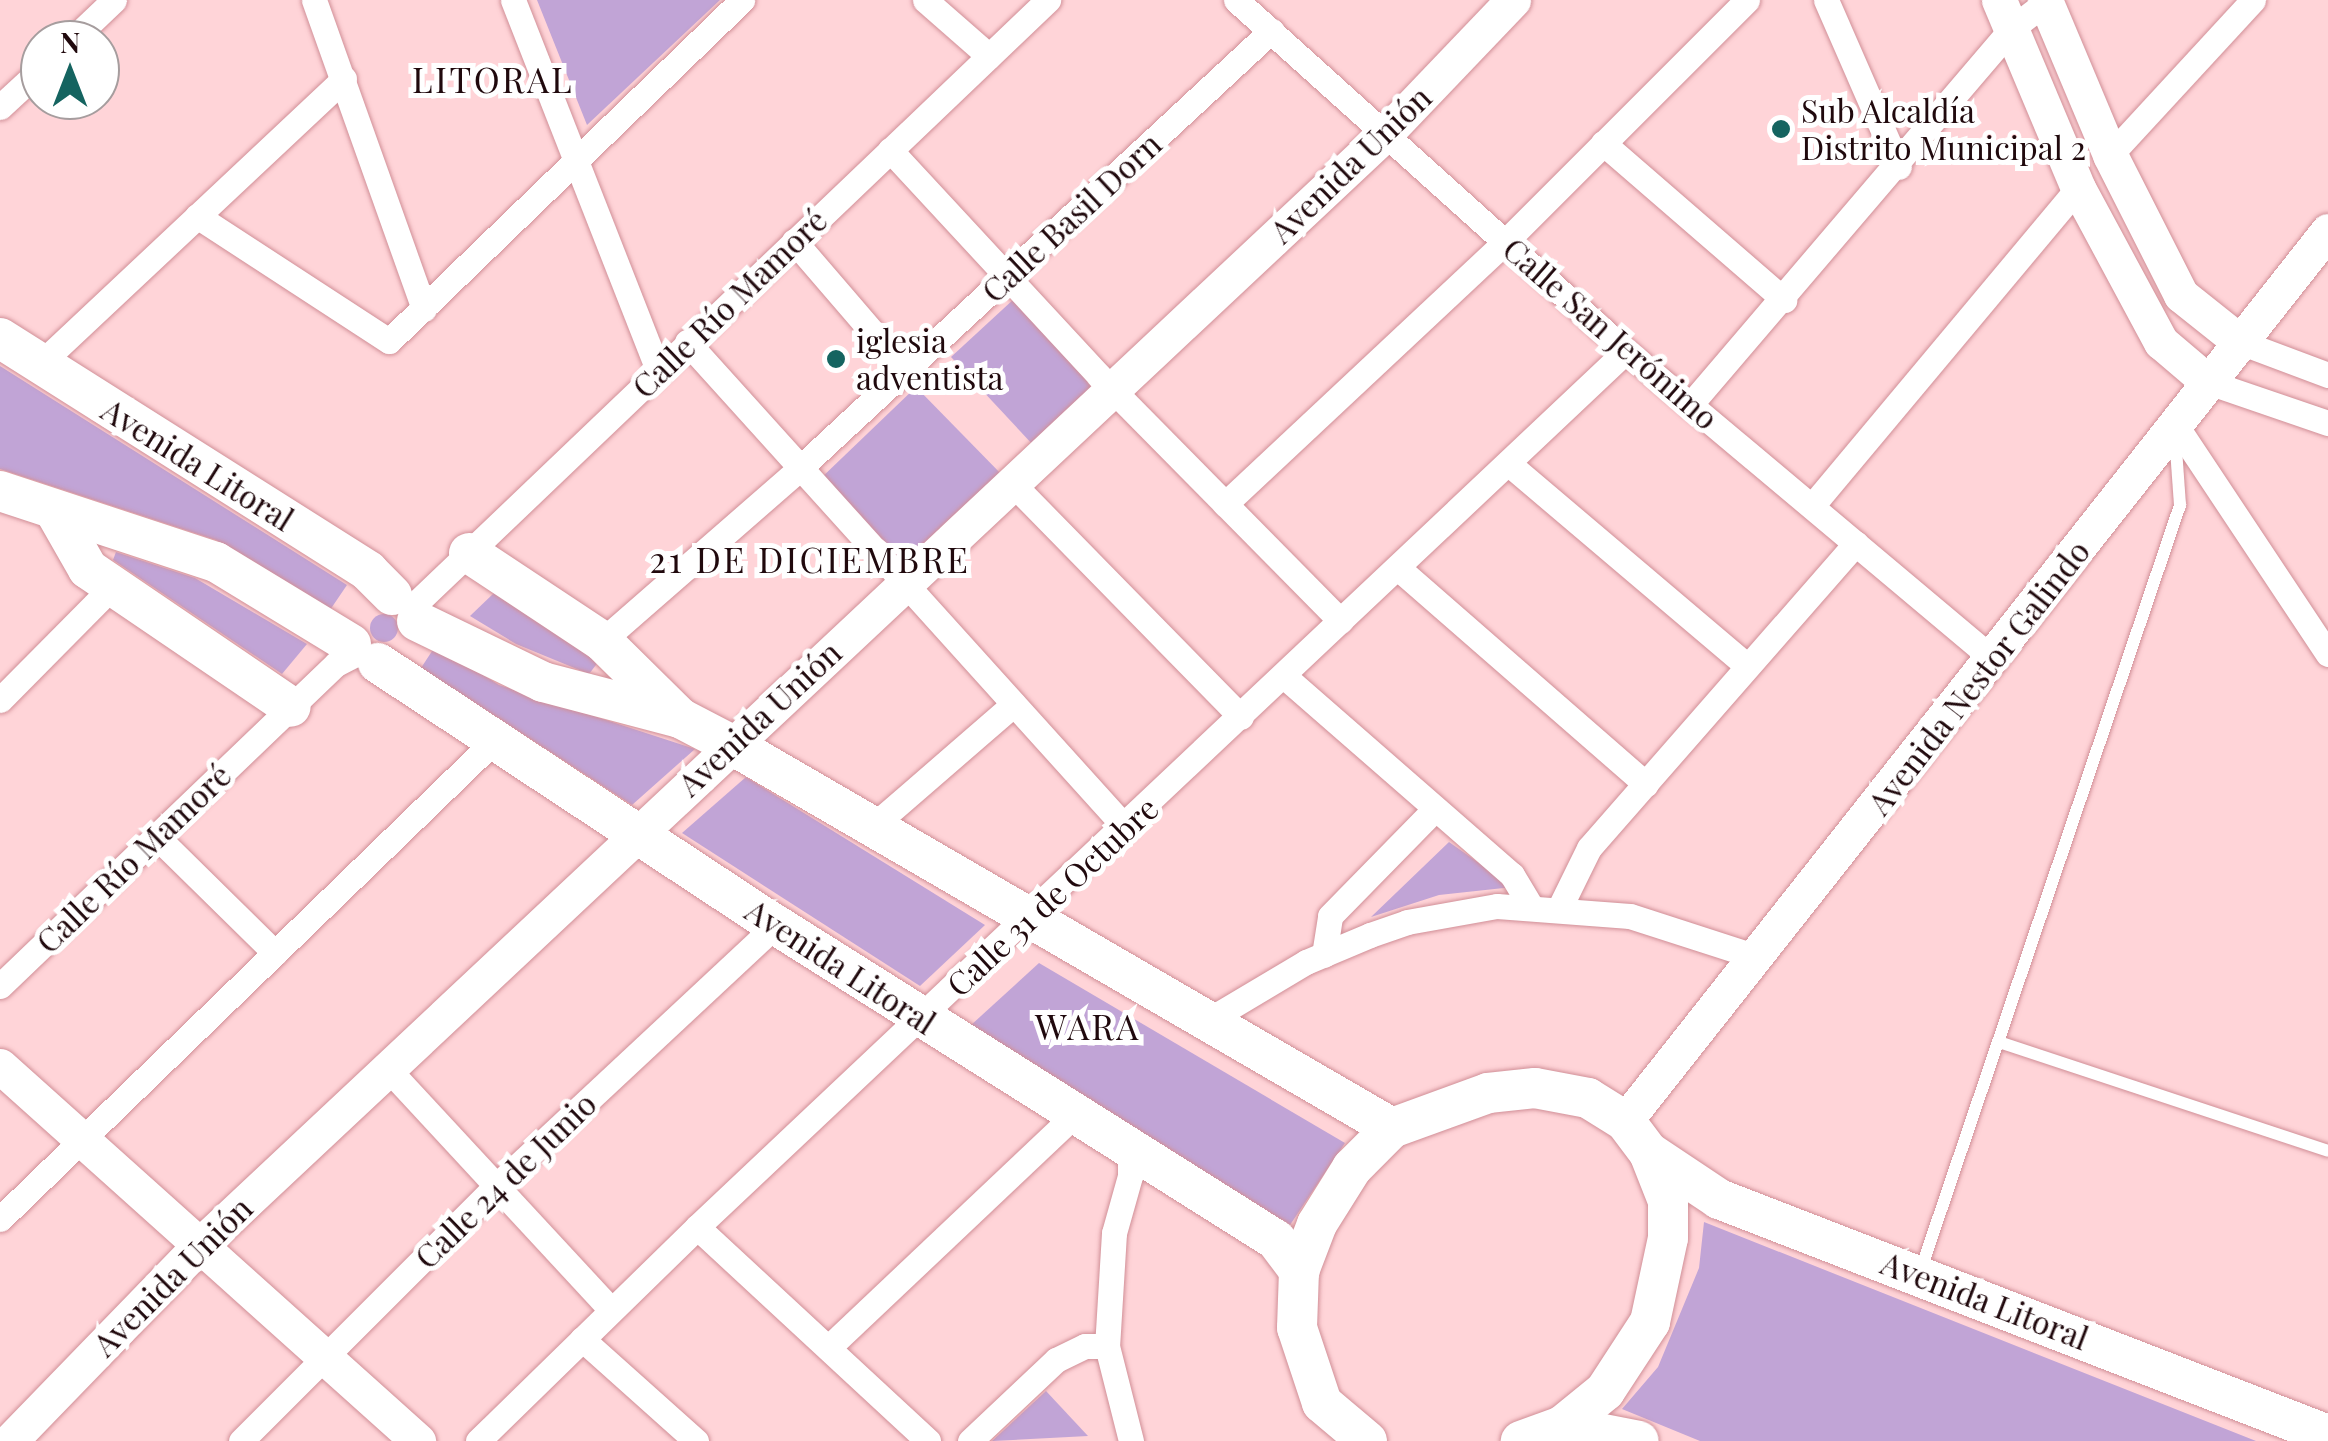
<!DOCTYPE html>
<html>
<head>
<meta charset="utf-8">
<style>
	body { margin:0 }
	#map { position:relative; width:2328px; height:1441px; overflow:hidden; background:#ffd4d8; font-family:"Playfair Display",serif }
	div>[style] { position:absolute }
	.green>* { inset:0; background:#c1a4d6 }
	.round { border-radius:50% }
	.roads { filter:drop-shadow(0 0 2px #d18f97) drop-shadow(0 0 2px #d18f97) }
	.lane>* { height:12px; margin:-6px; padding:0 6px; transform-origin:6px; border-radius:6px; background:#fff }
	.street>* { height:25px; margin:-12.5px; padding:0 12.5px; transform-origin:12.5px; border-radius:12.5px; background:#fff }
	.secondary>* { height:35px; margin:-17.5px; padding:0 17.5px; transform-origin:17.5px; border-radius:17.5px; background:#fff }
	.primary>* { height:40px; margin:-20px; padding:0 20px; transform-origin:20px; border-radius:20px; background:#fff }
	.dots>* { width:28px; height:28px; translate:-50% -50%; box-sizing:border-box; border:5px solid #fff; border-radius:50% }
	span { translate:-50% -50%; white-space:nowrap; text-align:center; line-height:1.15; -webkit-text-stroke:10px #fff; paint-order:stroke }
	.poi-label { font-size:32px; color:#20090d }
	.left { translate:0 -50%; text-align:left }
	.street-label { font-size:32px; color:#20090d }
	.neighbourhood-label { font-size:35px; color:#20090d; letter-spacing:2.5px }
	.north { position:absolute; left:20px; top:20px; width:100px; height:100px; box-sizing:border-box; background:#fff; border:2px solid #a69d9e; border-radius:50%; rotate:0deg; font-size:28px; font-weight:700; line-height:40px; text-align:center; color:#20090d }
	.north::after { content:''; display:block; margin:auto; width:35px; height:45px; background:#156460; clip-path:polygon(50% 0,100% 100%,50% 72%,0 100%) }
</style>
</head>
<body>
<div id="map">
	<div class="green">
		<i style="clip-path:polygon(537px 0,720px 0,587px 125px)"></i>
		<i style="clip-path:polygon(1015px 298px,1098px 387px,1034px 446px,951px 357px)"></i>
		<i style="clip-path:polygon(0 366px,347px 585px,330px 610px,216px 540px,0 469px)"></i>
		<i style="clip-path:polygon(916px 387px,1006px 479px,909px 572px,819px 480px)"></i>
		<i style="clip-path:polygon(116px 552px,195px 578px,307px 644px,282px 674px,113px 560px)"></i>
		<i style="clip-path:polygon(495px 592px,599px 661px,589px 674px,516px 644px,470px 616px)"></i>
		<i class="round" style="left:370px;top:614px;width:28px;height:28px"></i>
		<i style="clip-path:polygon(436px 645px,499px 685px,695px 749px,632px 805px,421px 668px)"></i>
		<i style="clip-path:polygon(746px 777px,985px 925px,920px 986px,682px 833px)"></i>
		<i style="clip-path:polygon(1449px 842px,1513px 887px,1439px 895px,1371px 917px)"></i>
		<i style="clip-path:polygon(1039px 963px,1345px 1143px,1290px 1225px,970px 1026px)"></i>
		<i style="clip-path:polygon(1704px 1222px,2256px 1441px,2257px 1441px,1700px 1441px,1622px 1409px,1658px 1367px,1699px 1268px)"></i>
		<i style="clip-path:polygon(1046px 1391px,1088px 1436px,992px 1441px)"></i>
	</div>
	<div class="roads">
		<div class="lane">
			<i style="left:2002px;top:1043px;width:343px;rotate:18.3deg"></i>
			<i style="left:1920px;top:1272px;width:810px;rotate:-71.27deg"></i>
			<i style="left:2180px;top:505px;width:70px;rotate:-94.1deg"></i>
		</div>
		<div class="street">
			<i style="left:314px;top:0;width:328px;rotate:70.4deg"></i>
			<i style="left:513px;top:0;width:397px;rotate:68.6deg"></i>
			<i style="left:925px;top:0;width:85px;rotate:41.2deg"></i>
			<i style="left:1236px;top:0;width:525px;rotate:41.99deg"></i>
			<i style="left:1626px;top:351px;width:479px;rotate:40deg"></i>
			<i style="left:1826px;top:0;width:182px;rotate:66.4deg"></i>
			<i style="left:72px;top:40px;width:58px;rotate:-43.6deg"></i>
			<i style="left:0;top:107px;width:54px;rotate:-42.8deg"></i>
			<i style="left:1603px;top:143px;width:240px;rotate:40.9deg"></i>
			<i style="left:890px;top:150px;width:308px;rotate:47.2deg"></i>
			<i style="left:1099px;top:376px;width:344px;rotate:45.4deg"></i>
			<i style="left:2110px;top:155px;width:211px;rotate:-47.3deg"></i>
			<i style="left:197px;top:216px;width:229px;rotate:33.1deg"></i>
			<i style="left:389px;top:341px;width:491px;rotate:-44deg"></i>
			<i style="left:794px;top:241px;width:170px;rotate:49.3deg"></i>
			<i style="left:687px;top:342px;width:654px;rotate:47.92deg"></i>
			<i style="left:2240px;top:342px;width:94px;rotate:20.6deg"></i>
			<i style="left:40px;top:364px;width:417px;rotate:-43.2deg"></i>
			<i style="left:2208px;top:382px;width:127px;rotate:18.9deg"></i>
			<i style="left:1690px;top:405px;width:494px;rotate:-49.5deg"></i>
			<i style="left:2011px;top:29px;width:44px;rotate:-37.6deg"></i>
			<i style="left:2175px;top:424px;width:276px;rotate:56.4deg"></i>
			<i style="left:1509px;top:464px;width:312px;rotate:40.3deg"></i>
			<i style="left:1010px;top:481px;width:330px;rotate:45.6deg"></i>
			<i style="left:1225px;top:504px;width:385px;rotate:-43.1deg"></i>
			<i style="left:1506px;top:241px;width:341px;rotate:-45deg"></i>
			<i style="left:1812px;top:506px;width:415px;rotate:-50.1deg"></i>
			<i style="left:1398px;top:568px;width:329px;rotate:41.1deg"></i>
			<i style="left:411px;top:608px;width:881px;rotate:-43.67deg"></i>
			<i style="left:602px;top:641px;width:263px;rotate:-41.1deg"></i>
			<i style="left:800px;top:468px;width:643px;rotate:-42.86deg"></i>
			<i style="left:1285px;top:677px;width:301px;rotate:41.1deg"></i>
			<i style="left:1512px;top:875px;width:37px;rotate:59deg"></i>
			<i style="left:0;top:700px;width:161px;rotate:-45.3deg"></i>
			<i style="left:873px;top:826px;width:186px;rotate:-40.9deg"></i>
			<i style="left:156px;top:836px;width:167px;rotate:44.5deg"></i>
			<i style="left:1560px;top:907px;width:66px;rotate:-63.8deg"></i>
			<i style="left:1589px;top:848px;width:405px;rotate:-48.8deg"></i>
			<i style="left:1324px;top:955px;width:39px;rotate:-81deg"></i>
			<i style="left:1330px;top:916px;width:146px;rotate:-45.6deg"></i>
			<i style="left:0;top:986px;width:465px;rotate:-43.8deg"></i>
			<i style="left:336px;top:664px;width:25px;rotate:-27deg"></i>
			<i style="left:1207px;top:1021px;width:115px;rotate:-30.8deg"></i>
			<i style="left:1306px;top:962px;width:69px;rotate:-22.9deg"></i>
			<i style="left:1370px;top:935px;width:39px;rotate:-19deg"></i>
			<i style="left:1407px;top:922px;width:91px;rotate:-10.1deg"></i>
			<i style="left:1497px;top:906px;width:133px;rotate:4.3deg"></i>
			<i style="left:1630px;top:916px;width:133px;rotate:17.9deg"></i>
			<i style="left:388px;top:1069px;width:327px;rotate:47.2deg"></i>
			<i style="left:1130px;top:1148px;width:28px;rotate:90deg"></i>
			<i style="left:1130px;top:1176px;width:59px;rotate:105.7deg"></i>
			<i style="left:1114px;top:1233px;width:113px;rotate:93.5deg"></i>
			<i style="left:1107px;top:1346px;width:98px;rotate:75.8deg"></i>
			<i style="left:0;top:1219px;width:692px;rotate:-44.06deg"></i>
			<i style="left:697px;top:1227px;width:315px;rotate:42.8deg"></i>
			<i style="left:582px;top:1339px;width:153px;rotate:41.8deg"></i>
			<i style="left:829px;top:1347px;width:337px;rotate:-43.4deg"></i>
			<i style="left:241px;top:1441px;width:362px;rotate:-45deg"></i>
			<i style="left:497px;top:1185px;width:381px;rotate:-43deg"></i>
			<i style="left:478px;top:1441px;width:306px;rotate:-44.3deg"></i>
			<i style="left:697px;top:1227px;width:1277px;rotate:-43.32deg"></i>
			<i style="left:970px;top:1441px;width:118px;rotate:-43.3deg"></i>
			<i style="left:1056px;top:1360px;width:32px;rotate:-26deg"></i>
			<i style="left:1085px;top:1346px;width:22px"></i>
		</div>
		<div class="secondary">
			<i style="left:1999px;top:0;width:204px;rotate:67.2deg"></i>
			<i style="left:2078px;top:188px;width:175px;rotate:61.7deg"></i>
			<i style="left:2161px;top:342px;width:62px;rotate:40.4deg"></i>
			<i style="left:2045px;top:0;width:168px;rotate:67.2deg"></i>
			<i style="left:2110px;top:155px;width:157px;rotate:63.1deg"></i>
			<i style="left:2181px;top:295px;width:75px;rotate:38.5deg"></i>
			<i style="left:0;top:1066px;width:562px;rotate:41.9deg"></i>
			<i style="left:1625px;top:1121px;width:1134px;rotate:-51.7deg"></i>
			<i style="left:10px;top:1441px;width:276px;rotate:-45.9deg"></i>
			<i style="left:202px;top:1243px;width:1620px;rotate:-43.15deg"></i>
			<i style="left:1384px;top:135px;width:187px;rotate:-46.3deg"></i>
		</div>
		<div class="primary">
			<i style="left:0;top:338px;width:436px;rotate:32.3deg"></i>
			<i style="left:368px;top:571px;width:34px;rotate:45deg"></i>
			<i style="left:0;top:491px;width:227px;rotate:18.2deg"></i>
			<i style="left:216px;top:562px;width:158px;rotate:31.3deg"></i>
			<i style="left:56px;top:513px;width:64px;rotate:60.3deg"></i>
			<i style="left:88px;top:569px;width:245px;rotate:34.2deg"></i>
			<i style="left:469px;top:553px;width:159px;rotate:33.5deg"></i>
			<i style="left:602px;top:641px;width:110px;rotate:44.6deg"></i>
			<i style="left:417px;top:621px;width:140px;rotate:25.8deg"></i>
			<i style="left:543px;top:682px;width:142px;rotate:14.7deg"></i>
			<i style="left:680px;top:718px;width:59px;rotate:27.4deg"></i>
			<i style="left:732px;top:745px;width:763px;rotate:30.13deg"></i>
			<i style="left:378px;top:663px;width:476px;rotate:33.4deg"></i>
			<i style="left:776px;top:925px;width:591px;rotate:32.21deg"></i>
			<i style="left:1276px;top:1240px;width:39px;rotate:53deg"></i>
			<i style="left:1650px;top:1153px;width:83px;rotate:33.7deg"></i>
			<i style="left:1719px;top:1199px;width:653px;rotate:21.18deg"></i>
			<i style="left:1562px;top:1426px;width:78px;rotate:11deg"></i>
			<i style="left:1367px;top:1441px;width:59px;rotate:-139.8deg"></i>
			<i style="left:1322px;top:1403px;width:79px;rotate:-108.4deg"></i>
			<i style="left:1297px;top:1328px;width:57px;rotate:-88deg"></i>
			<i style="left:1299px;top:1271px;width:50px;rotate:-69deg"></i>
			<i style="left:1317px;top:1224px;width:66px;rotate:-58deg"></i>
			<i style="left:1352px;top:1168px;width:57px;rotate:-45deg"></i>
			<i style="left:1392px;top:1128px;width:102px;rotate:-20deg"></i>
			<i style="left:1488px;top:1093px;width:47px;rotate:-6.1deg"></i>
			<i style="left:1535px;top:1088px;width:54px;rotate:10.7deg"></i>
			<i style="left:1588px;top:1098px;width:44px;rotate:31.9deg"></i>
			<i style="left:1625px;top:1121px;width:40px;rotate:53deg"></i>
			<i style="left:1649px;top:1153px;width:52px;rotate:68.4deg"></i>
			<i style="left:1668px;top:1201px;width:37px;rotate:90deg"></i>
			<i style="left:1668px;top:1238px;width:86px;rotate:102.1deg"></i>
			<i style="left:1650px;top:1322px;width:82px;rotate:123.1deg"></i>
			<i style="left:1605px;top:1391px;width:55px;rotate:140.9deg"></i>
			<i style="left:1562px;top:1426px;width:44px;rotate:159.9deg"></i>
		</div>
	</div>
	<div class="dots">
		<i style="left:1781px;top:129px;background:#156460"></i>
		<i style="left:836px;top:359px;background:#156460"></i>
	</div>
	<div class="poi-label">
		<span class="left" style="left:1801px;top:129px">Sub Alcaldía<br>Distrito Municipal 2</span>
		<span class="left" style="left:856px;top:359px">iglesia<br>adventista</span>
	</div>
	<div class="street-label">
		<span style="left:1350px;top:164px;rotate:-44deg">Avenida Unión</span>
		<span style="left:1071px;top:217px;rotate:-43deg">Calle Basil Dorn</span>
		<span style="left:729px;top:303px;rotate:-44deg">Calle Río Mamoré</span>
		<span style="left:1611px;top:333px;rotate:41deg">Calle San Jerónimo</span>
		<span style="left:198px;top:464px;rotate:32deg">Avenida Litoral</span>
		<span style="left:1978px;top:677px;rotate:-52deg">Avenida Nestor Galindo</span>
		<span style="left:759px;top:718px;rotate:-43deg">Avenida Unión</span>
		<span style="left:133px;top:858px;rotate:-44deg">Calle Río Mamoré</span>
		<span style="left:1052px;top:896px;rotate:-43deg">Calle 31 de Octubre</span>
		<span style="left:841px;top:966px;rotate:33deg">Avenida Litoral</span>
		<span style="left:505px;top:1180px;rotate:-44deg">Calle 24 de Junio</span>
		<span style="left:172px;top:1276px;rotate:-45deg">Avenida Unión</span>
		<span style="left:1985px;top:1300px;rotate:21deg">Avenida Litoral</span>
	</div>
	<div class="neighbourhood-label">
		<span style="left:493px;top:79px">LITORAL</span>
		<span style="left:810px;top:559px">21 DE DICIEMBRE</span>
		<span style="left:1088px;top:1026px">WARA</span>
	</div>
	<div class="north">N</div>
</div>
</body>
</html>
